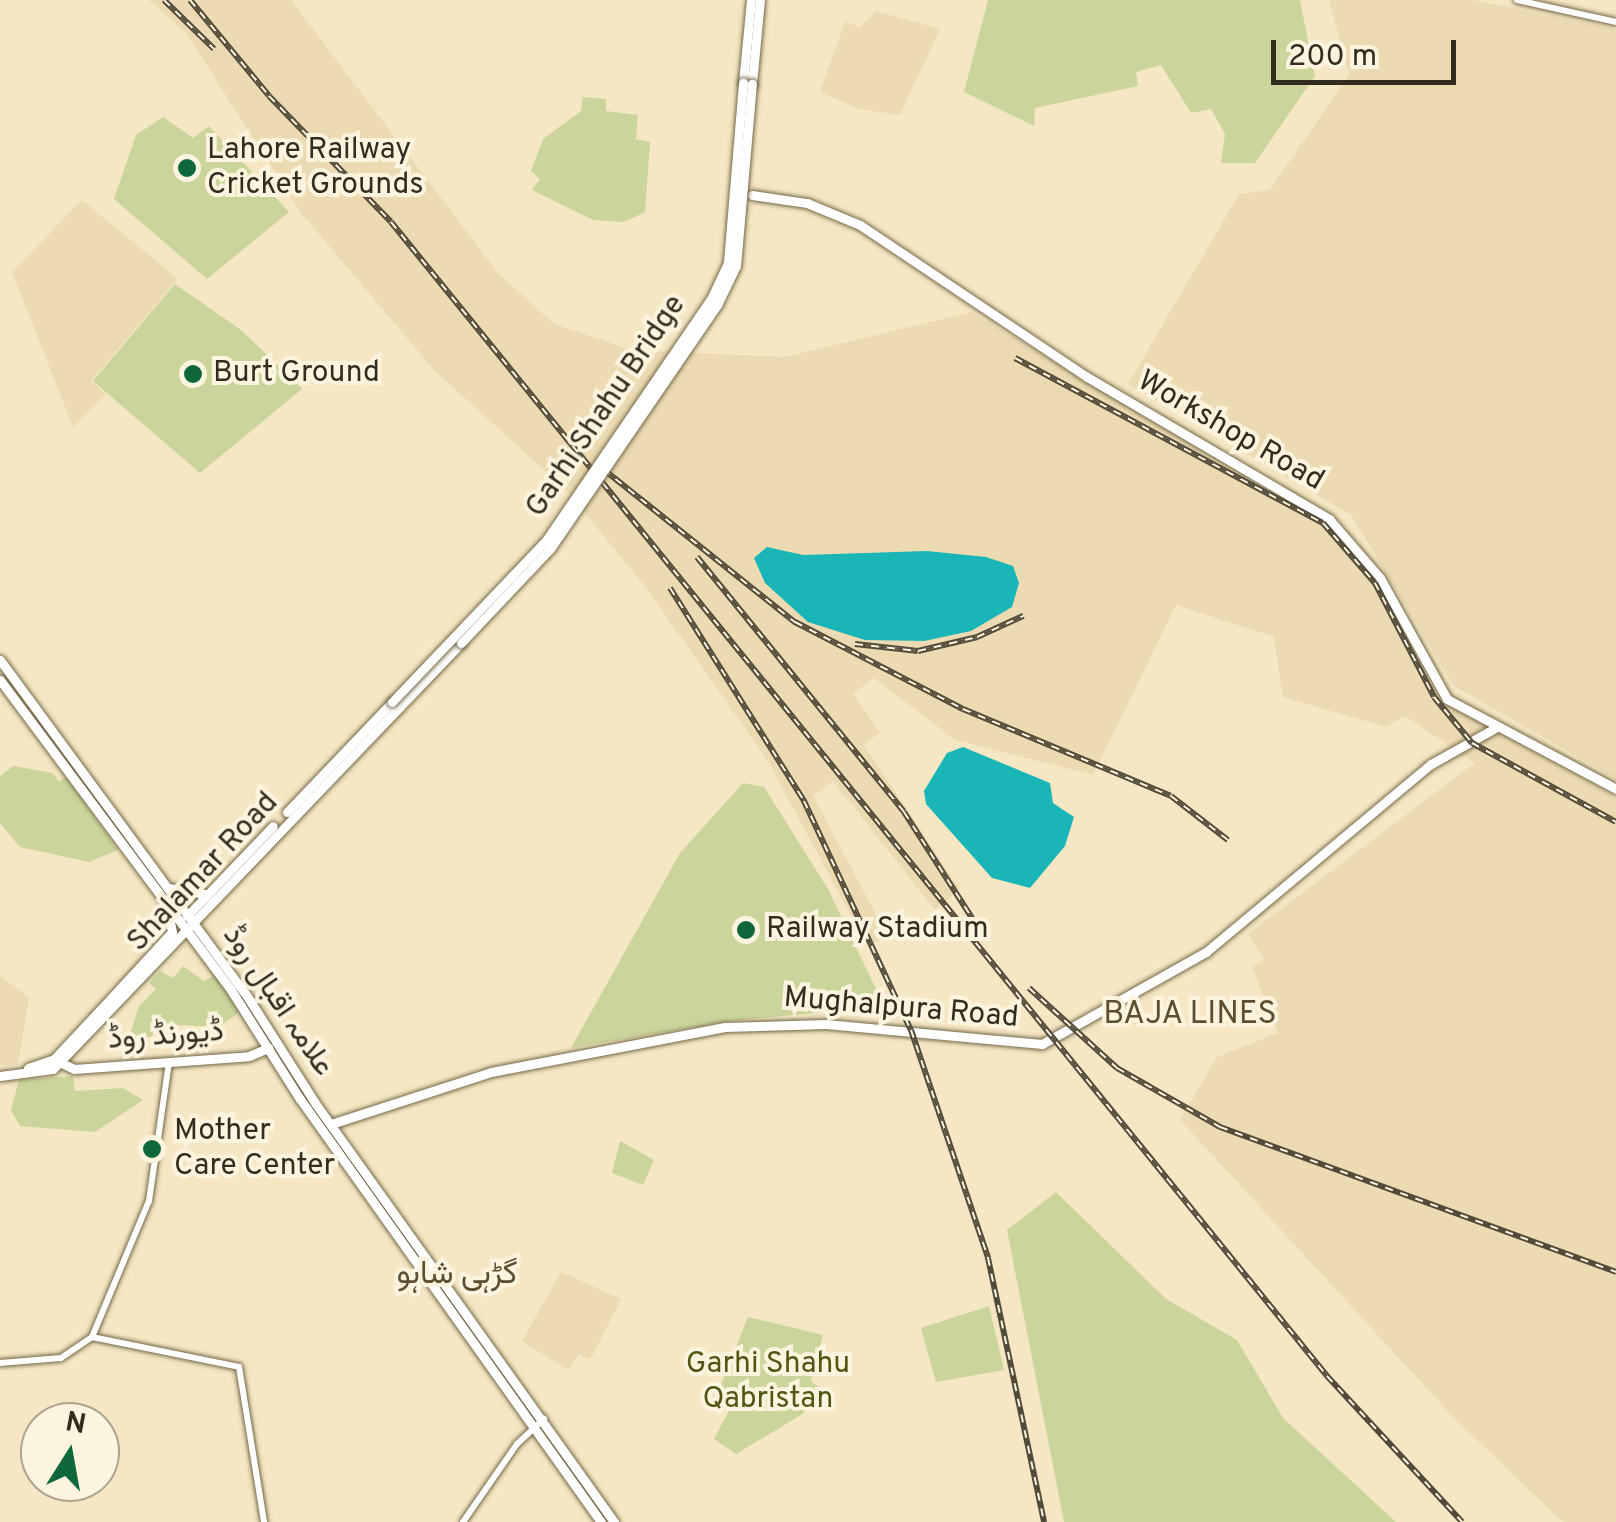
<!DOCTYPE html>
<html>
<head>
<meta charset="utf-8">
<style>
	body { margin:0 }
	#map { position:relative; width:1616px; height:1522px; overflow:hidden; background:#f5e7c3; font-family:Overpass,Vazirmatn,sans-serif }
	div>[style] { position:absolute }
	.built>* { inset:0; background:#ecdbb2 }
	.green>* { inset:0; background:#cbd59b }
	.water>* { inset:0; background:#1ab6b7 }
	.roads { filter:drop-shadow(0 0 2px #756849) drop-shadow(0 0 2px #756849) }
	.minor>* { height:6px; margin:-3px; padding:0 3px; transform-origin:3px; border-radius:3px; background:#fff }
	.major>* { height:9px; margin:-4.5px; padding:0 4.5px; transform-origin:4.5px; border-radius:4.5px; background:#fff }
	.rail>* { height:6px; margin-top:-3px; transform-origin:0; background:repeating-linear-gradient(90deg,#fdf4df 0 8px,#524b3a 0 16px); box-sizing:border-box; border-block:2px solid #524b3a }
	.bridges { filter:drop-shadow(0 0 2px #756849) drop-shadow(0 0 2px #756849) }
	.major-bridge>* { height:9px; margin:-4.5px; padding:0 4.5px; transform-origin:4.5px; border-radius:4.5px; background:#fff }
	.dots>* { width:28px; height:28px; translate:-50% -50%; box-sizing:border-box; border:5px solid #fdf4df; border-radius:50% }
	span { translate:-50% -50%; white-space:nowrap; text-align:center; line-height:1.15; -webkit-text-stroke:8px #fdf4df; paint-order:stroke }
	.poi-label { font-size:30px; color:#322d1f }
	.left { translate:0 -50%; text-align:left }
	.street-label { font-size:30px; color:#322d1f }
	.park-label { font-size:30px; color:#505715 }
	.neighbourhood-label { font-size:32px; color:#5b4f31 }
	.north { position:absolute; left:20px; top:1402px; width:100px; height:100px; box-sizing:border-box; background:#fdf4df; border:2px solid #aca492; border-radius:50%; rotate:11deg; font-size:28px; font-weight:700; line-height:40px; text-align:center; color:#322d1f }
	.north::after { content:''; display:block; margin:auto; width:35px; height:45px; background:#0f683b; clip-path:polygon(50% 0,100% 100%,50% 72%,0 100%) }
	.scale { position:absolute; left:1271px; top:40px; width:185px; height:45px; box-sizing:border-box; border:5px solid #322d1f; border-top:0; padding-left:12px; font-size:30px; line-height:35px; white-space:nowrap; color:#322d1f; -webkit-text-stroke:8px #fdf4df; paint-order:stroke }
</style>
</head>
<body>
<div id="map">
	<div class="built">
		<i style="clip-path:polygon(149px 0,291px 0,498px 273px,554px 324px,632px 350px,785px 357px,971px 312px,1339px 530px,1452px 706px,1616px 796px,1616px 1522px,1564px 1522px,1554px 1514px,1454px 1418px,1180px 1120px,1217px 1057px,1278px 1033px,1252px 967px,1264px 959px,1248px 934px,1475px 763px,1405px 716px,1386px 727px,1283px 697px,1274px 637px,1176px 605px,1093px 775px,955px 740px,874px 678px,853px 694px,880px 732px,864px 745px,960px 889px,935px 910px,833px 781px,813px 796px,888px 937px,867px 945px,766px 758px,647px 589px,567px 491px,434px 370px,302px 214px,186px 33px)"></i>
		<i style="clip-path:polygon(1329px 0,1473px 0,1616px 29px,1616px 779px,1454px 686px,1351px 515px,1128px 384px,1239px 194px,1270px 190px,1349px 75px)"></i>
		<i style="clip-path:polygon(876px 11px,940px 29px,900px 115px,859px 109px,820px 92px,845px 22px,860px 27px)"></i>
		<i style="clip-path:polygon(82px 200px,178px 279px,91px 381px,106px 394px,73px 427px,12px 272px)"></i>
		<i style="clip-path:polygon(0 976px,29px 997px,18px 1065px,0 1065px)"></i>
		<i style="clip-path:polygon(561px 1272px,621px 1299px,590px 1360px,579px 1354px,568px 1370px,522px 1341px)"></i>
	</div>
	<div class="green">
		<i style="clip-path:polygon(988px 0,1300px 0,1315px 76px,1255px 163px,1221px 163px,1225px 134px,1211px 109px,1191px 113px,1161px 65px,1136px 72px,1138px 86px,1035px 108px,1034px 126px,964px 92px)"></i>
		<i style="clip-path:polygon(583px 97px,606px 99px,606px 111px,638px 115px,636px 139px,650px 142px,645px 212px,624px 222px,593px 220px,532px 190px,540px 179px,531px 171px,543px 139px,581px 111px)"></i>
		<i style="clip-path:polygon(163px 117px,193px 138px,209px 126px,289px 212px,207px 279px,114px 199px,136px 135px)"></i>
		<i style="clip-path:polygon(175px 284px,241px 330px,302px 389px,200px 473px,93px 381px)"></i>
		<i style="clip-path:polygon(13px 766px,53px 773px,59px 782px,66px 777px,118px 850px,89px 862px,20px 847px,0 823px,0 776px)"></i>
		<i style="clip-path:polygon(743px 783px,764px 787px,828px 889px,876px 989px,867px 1008px,729px 1021px,571px 1048px,680px 853px)"></i>
		<i style="clip-path:polygon(183px 966px,204px 981px,215px 975px,241px 1011px,219px 1027px,155px 1024px,152px 1037px,129px 1038px,139px 1006px,156px 989px,149px 983px,160px 971px,173px 978px)"></i>
		<i style="clip-path:polygon(73px 1076px,75px 1091px,123px 1088px,143px 1100px,95px 1132px,20px 1126px,11px 1110px,19px 1080px)"></i>
		<i style="clip-path:polygon(620px 1141px,654px 1160px,643px 1185px,612px 1173px)"></i>
		<i style="clip-path:polygon(1056px 1192px,1166px 1299px,1237px 1340px,1283px 1418px,1396px 1522px,1064px 1522px,1007px 1230px)"></i>
		<i style="clip-path:polygon(989px 1306px,1004px 1370px,936px 1382px,921px 1328px)"></i>
		<i style="clip-path:polygon(748px 1317px,823px 1335px,811px 1381px,824px 1391px,801px 1415px,736px 1454px,714px 1439px,732px 1405px,716px 1398px)"></i>
	</div>
	<div class="water">
		<i style="clip-path:polygon(767px 547px,803px 555px,927px 551px,986px 557px,1013px 566px,1019px 583px,1012px 607px,971px 631px,924px 641px,865px 640px,808px 622px,765px 583px,754px 558px)"></i>
		<i style="clip-path:polygon(963px 747px,1050px 783px,1053px 803px,1074px 817px,1065px 846px,1030px 888px,992px 878px,926px 804px,924px 791px,947px 753px)"></i>
	</div>
	<div class="roads">
		<div class="minor">
			<i style="left:1517px;top:0;width:101px;rotate:12.5deg"></i>
			<i style="left:92px;top:1337px;width:150px;rotate:11.5deg"></i>
			<i style="left:239px;top:1367px;width:157px;rotate:80.8deg"></i>
			<i style="left:0;top:1363px;width:61px;rotate:-4.7deg"></i>
			<i style="left:61px;top:1358px;width:37px;rotate:-34deg"></i>
			<i style="left:92px;top:1337px;width:147px;rotate:-67.3deg"></i>
			<i style="left:149px;top:1201px;width:139px;rotate:-81.8deg"></i>
			<i style="left:463px;top:1522px;width:95px;rotate:-55.3deg"></i>
			<i style="left:517px;top:1444px;width:37px;rotate:-43deg"></i>
		</div>
		<div class="major">
			<i style="left:743px;top:83px;width:83px;rotate:-84.5deg"></i>
			<i style="left:752px;top:84px;width:84px;rotate:-84.6deg"></i>
			<i style="left:752px;top:195px;width:56px;rotate:8.3deg"></i>
			<i style="left:807px;top:203px;width:57px;rotate:22.5deg"></i>
			<i style="left:860px;top:225px;width:273px;rotate:33.8deg"></i>
			<i style="left:1087px;top:377px;width:281px;rotate:30.4deg"></i>
			<i style="left:1329px;top:519px;width:78px;rotate:49.2deg"></i>
			<i style="left:1380px;top:578px;width:138px;rotate:61deg"></i>
			<i style="left:1447px;top:699px;width:191px;rotate:28deg"></i>
			<i style="left:0;top:660px;width:413px;rotate:53.7deg"></i>
			<i style="left:245px;top:993px;width:130px;rotate:57.5deg"></i>
			<i style="left:315px;top:1103px;width:515px;rotate:54.49deg"></i>
			<i style="left:0;top:680px;width:387px;rotate:53.3deg"></i>
			<i style="left:231px;top:990px;width:129px;rotate:57.7deg"></i>
			<i style="left:300px;top:1099px;width:519px;rotate:54.56deg"></i>
			<i style="left:287px;top:812px;width:152px;rotate:-46.3deg"></i>
			<i style="left:168px;top:888px;width:39px;rotate:9deg"></i>
			<i style="left:187px;top:916px;width:124px;rotate:-46.3deg"></i>
			<i style="left:55px;top:1060px;width:21px;rotate:25deg"></i>
			<i style="left:74px;top:1069px;width:175px;rotate:-4.2deg"></i>
			<i style="left:249px;top:1056px;width:21px;rotate:-23deg"></i>
			<i style="left:28px;top:1068px;width:28px;rotate:-19deg"></i>
			<i style="left:54px;top:1059px;width:67px;rotate:-46.8deg"></i>
			<i style="left:100px;top:1010px;width:106px;rotate:-47.3deg"></i>
			<i style="left:172px;top:932px;width:15px;rotate:-101deg"></i>
			<i style="left:0;top:1076px;width:53px;rotate:-7.5deg"></i>
			<i style="left:53px;top:1069px;width:590px;rotate:-46.24deg"></i>
			<i style="left:331px;top:1124px;width:168px;rotate:-18deg"></i>
			<i style="left:491px;top:1072px;width:238px;rotate:-10.9deg"></i>
			<i style="left:725px;top:1027px;width:101px;rotate:-1.7deg"></i>
			<i style="left:826px;top:1024px;width:217px;rotate:5.3deg"></i>
			<i style="left:1042px;top:1044px;width:188px;rotate:-29.3deg"></i>
			<i style="left:1206px;top:952px;width:293px;rotate:-39.9deg"></i>
			<i style="left:1431px;top:764px;width:76px;rotate:-29.3deg"></i>
		</div>
	</div>
	<div class="rail">
		<i style="left:164px;top:0;width:70px;rotate:44.4deg"></i>
		<i style="left:190px;top:0;width:124px;rotate:50.5deg"></i>
		<i style="left:269px;top:96px;width:175px;rotate:45.9deg"></i>
		<i style="left:391px;top:222px;width:1486px;rotate:50.95deg"></i>
		<i style="left:1327px;top:1376px;width:199px;rotate:47.2deg"></i>
		<i style="left:1015px;top:358px;width:349px;rotate:28.2deg"></i>
		<i style="left:1323px;top:523px;width:79px;rotate:49.1deg"></i>
		<i style="left:1375px;top:583px;width:128px;rotate:62.6deg"></i>
		<i style="left:1434px;top:697px;width:60px;rotate:50.4deg"></i>
		<i style="left:1472px;top:743px;width:164px;rotate:28.7deg"></i>
		<i style="left:603px;top:469px;width:246px;rotate:38.6deg"></i>
		<i style="left:795px;top:622px;width:189px;rotate:27.4deg"></i>
		<i style="left:963px;top:709px;width:225px;rotate:22.7deg"></i>
		<i style="left:1171px;top:796px;width:72px;rotate:37.7deg"></i>
		<i style="left:697px;top:557px;width:328px;rotate:50.9deg"></i>
		<i style="left:904px;top:812px;width:126px;rotate:57.3deg"></i>
		<i style="left:670px;top:588px;width:252px;rotate:57.8deg"></i>
		<i style="left:804px;top:801px;width:253px;rotate:65deg"></i>
		<i style="left:911px;top:1030px;width:241px;rotate:71.3deg"></i>
		<i style="left:988px;top:1258px;width:270px;rotate:78deg"></i>
		<i style="left:855px;top:644px;width:63px;rotate:6.3deg"></i>
		<i style="left:918px;top:651px;width:61px;rotate:-13.3deg"></i>
		<i style="left:977px;top:637px;width:51px;rotate:-24.5deg"></i>
		<i style="left:1029px;top:988px;width:119px;rotate:42.3deg"></i>
		<i style="left:1117px;top:1068px;width:119px;rotate:29.8deg"></i>
		<i style="left:1220px;top:1127px;width:422px;rotate:20.1deg"></i>
	</div>
	<div class="bridges">
		<div class="major-bridge">
			<i style="left:461px;top:643px;width:129px;rotate:-46.6deg"></i>
			<i style="left:550px;top:549px;width:296px;rotate:-55.6deg"></i>
			<i style="left:717px;top:305px;width:43px;rotate:-64deg"></i>
			<i style="left:736px;top:266px;width:183px;rotate:-85deg"></i>
			<i style="left:392px;top:702px;width:225px;rotate:-46.4deg"></i>
			<i style="left:547px;top:539px;width:293px;rotate:-55.7deg"></i>
			<i style="left:712px;top:297px;width:38px;rotate:-65deg"></i>
			<i style="left:728px;top:262px;width:180px;rotate:-85.2deg"></i>
		</div>
	</div>
	<div class="dots">
		<i style="left:187px;top:168px;background:#0f683b"></i>
		<i style="left:193px;top:374px;background:#0f683b"></i>
		<i style="left:746px;top:930px;background:#0f683b"></i>
		<i style="left:152px;top:1149px;background:#0f683b"></i>
	</div>
	<div class="poi-label">
		<span class="left" style="left:207px;top:168px">Lahore Railway<br>Cricket Grounds</span>
		<span class="left" style="left:213px;top:374px">Burt Ground</span>
		<span class="left" style="left:766px;top:930px">Railway Stadium</span>
		<span class="left" style="left:174px;top:1149px">Mother<br>Care Center</span>
	</div>
	<div class="street-label">
		<span style="left:607px;top:407px;rotate:-56deg">Garhi Shahu Bridge</span>
		<span style="left:1230px;top:432px;rotate:30deg">Workshop Road</span>
		<span style="left:204px;top:873px;rotate:-47deg">Shalamar Road</span>
		<span style="left:277px;top:1002px;rotate:56deg">علامہ اقبال روڈ</span>
		<span style="left:901px;top:1009px;rotate:5deg">Mughalpura Road</span>
		<span style="left:166px;top:1037px;rotate:-4deg">ڈیورنڈ روڈ</span>
	</div>
	<div class="park-label">
		<span style="left:768px;top:1382px">Garhi Shahu<br>Qabristan</span>
	</div>
	<div class="neighbourhood-label">
		<span style="left:1190px;top:1015px">BAJA LINES</span>
		<span style="left:457px;top:1275px">گڑہی شاہو</span>
	</div>
	<div class="north">N</div>
	<div class="scale">200 m</div>
</div>
</body>
</html>
